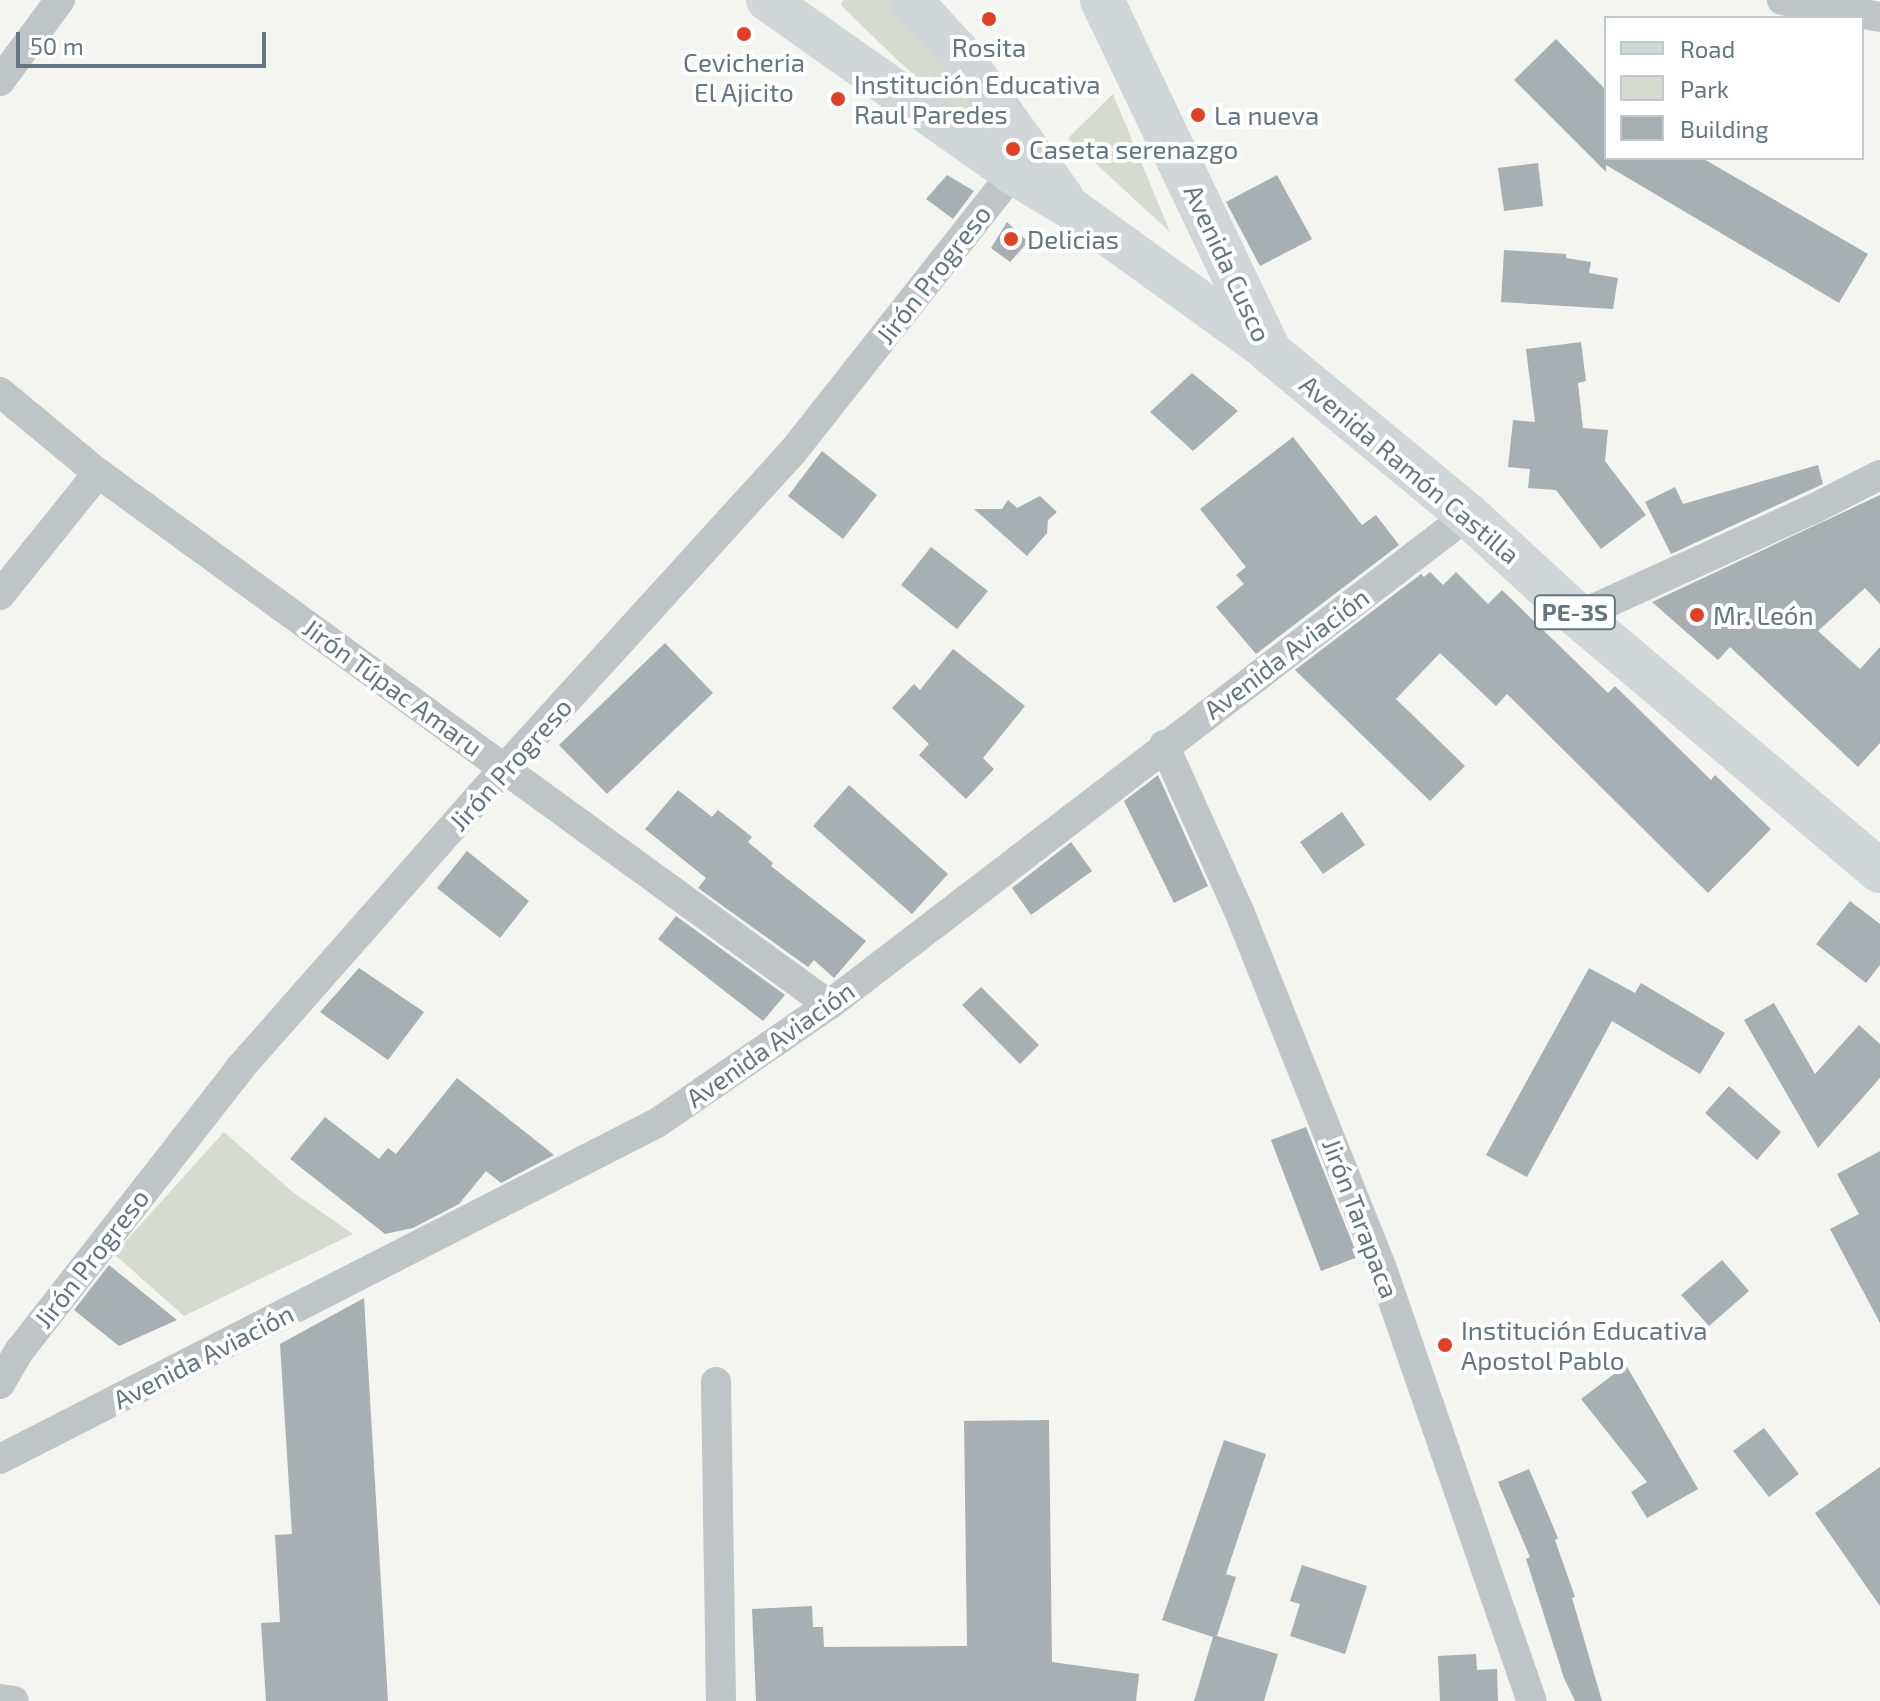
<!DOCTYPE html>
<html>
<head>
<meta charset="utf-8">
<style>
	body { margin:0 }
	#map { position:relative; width:1880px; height:1701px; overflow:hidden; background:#f4f4f0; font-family:"Exo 2",sans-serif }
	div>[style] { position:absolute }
	.green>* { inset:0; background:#d6dbd1 }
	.building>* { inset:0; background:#a7afb3 }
	.street>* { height:30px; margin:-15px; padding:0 15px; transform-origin:15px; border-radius:15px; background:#bfc4c6 }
	.secondary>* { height:42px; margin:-21px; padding:0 21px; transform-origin:21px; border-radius:21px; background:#d1d6d9 }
	.highway>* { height:44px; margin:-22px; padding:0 22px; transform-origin:22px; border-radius:22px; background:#d1d6d9 }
	.dots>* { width:22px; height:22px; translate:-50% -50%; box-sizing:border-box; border:4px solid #fff; border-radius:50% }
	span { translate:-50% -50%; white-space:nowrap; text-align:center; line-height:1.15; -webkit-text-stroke:8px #fff; paint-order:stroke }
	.shield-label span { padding:2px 6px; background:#fff; border:2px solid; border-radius:6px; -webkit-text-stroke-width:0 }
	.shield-label { font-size:24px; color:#647681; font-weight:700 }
	.poi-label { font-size:26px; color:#647681 }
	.left { translate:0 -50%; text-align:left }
	.street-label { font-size:26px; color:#647681 }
	.legend { position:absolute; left:1604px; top:16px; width:260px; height:144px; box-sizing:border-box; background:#fff; border:2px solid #c1c8cd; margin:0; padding:10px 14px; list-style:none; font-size:24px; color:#647681 }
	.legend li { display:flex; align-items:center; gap:16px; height:40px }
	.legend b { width:40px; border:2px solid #c1c8cd }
	.scale { position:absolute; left:16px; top:32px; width:250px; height:36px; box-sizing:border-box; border:4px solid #647681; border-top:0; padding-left:10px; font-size:24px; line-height:28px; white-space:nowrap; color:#647681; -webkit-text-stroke:6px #fff; paint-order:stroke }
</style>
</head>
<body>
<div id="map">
	<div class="green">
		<i style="clip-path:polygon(843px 0,889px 0,922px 30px,1016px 138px,1001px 152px,894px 57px,841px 5px)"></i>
		<i style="clip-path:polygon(1113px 94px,1170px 232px,1068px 138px)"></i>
		<i style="clip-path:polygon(224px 1132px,294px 1193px,353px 1234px,184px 1316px,114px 1254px)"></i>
	</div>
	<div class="building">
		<i style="clip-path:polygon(1556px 39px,1606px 90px,1606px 158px,1702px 158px,1868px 254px,1839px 303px,1606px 165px,1606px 172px,1514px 80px)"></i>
		<i style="clip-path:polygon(1538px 163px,1543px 206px,1504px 211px,1498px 168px)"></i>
		<i style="clip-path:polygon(947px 175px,974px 191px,953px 219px,926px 199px)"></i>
		<i style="clip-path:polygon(1277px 175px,1312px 239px,1260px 266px,1226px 202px)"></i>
		<i style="clip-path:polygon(1007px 222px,1028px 242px,1010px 262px,991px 248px)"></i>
		<i style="clip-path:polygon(1504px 250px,1566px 254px,1566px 258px,1591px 262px,1589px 273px,1618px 278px,1613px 309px,1501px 302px)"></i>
		<i style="clip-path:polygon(1581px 342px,1586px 381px,1578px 383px,1583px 428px,1608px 430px,1605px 461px,1646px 515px,1601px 549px,1556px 490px,1528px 488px,1530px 469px,1508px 467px,1513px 420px,1535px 422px,1526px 349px)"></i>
		<i style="clip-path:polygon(1192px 373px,1238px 411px,1193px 451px,1150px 412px)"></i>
		<i style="clip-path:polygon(1293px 437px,1362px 525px,1376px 515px,1399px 545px,1256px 654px,1216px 607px,1244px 584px,1236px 575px,1246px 567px,1200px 509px)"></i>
		<i style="clip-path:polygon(822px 451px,877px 495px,843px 539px,788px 496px)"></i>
		<i style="clip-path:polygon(1818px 465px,1823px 484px,1671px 554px,1645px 502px,1675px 487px,1683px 504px)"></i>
		<i style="clip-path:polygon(1880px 495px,1880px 604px,1865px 588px,1818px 631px,1860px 669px,1880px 647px,1880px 743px,1858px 767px,1730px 647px,1718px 660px,1652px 602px)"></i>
		<i style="clip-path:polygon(1040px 496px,1057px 512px,1048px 520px,1047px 533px,1027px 556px,974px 509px,1002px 509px,1008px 500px,1017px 508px)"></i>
		<i style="clip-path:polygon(931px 547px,988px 591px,957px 629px,901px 585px)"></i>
		<i style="clip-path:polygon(1430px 572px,1443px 585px,1456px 572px,1488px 604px,1502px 590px,1608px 693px,1615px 686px,1711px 780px,1715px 775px,1771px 829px,1708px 893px,1507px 694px,1496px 706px,1440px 653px,1396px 699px,1465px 766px,1430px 801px,1295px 670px,1421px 574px,1424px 577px)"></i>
		<i style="clip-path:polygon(665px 643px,713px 693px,607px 794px,559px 745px)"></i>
		<i style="clip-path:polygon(953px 649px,1025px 706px,983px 758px,994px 769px,966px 799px,919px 755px,929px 744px,892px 708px,914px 684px,920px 690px)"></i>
		<i style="clip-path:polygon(1158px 775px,1208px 886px,1174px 903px,1124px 801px)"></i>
		<i style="clip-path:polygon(849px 785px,948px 874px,912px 914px,813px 826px)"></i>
		<i style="clip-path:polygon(678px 790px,712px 817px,718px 810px,752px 837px,748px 842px,773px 863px,771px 866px,866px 941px,834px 978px,814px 960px,808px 967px,698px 888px,706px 878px,645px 829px)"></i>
		<i style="clip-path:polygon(1342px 812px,1365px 845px,1323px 874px,1300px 842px)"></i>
		<i style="clip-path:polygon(1071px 842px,1092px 871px,1031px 915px,1012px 888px)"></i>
		<i style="clip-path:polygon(467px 851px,529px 901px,500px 938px,437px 888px)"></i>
		<i style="clip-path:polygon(1850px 901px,1880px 924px,1880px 965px,1866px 983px,1816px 944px)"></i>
		<i style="clip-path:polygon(676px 916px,785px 995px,763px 1021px,658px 939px)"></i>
		<i style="clip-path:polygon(359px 968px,424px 1012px,388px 1060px,320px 1012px)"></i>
		<i style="clip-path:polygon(1589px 968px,1635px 993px,1641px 983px,1725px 1033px,1700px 1074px,1612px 1021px,1527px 1177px,1486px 1155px)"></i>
		<i style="clip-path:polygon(981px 987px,1039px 1045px,1020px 1064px,962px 1005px)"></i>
		<i style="clip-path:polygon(1774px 1003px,1815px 1074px,1859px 1025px,1880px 1044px,1880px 1078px,1818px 1148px,1744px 1020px)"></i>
		<i style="clip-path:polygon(457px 1078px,554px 1155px,501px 1183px,486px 1171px,459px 1204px,413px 1228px,385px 1234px,290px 1159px,325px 1117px,379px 1159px,388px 1148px,396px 1154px)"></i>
		<i style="clip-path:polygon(1729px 1086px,1781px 1132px,1757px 1160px,1705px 1113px)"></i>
		<i style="clip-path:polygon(1306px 1127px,1358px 1257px,1321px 1271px,1271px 1140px)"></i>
		<i style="clip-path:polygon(1880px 1151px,1880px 1323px,1830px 1229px,1859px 1214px,1837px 1174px)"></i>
		<i style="clip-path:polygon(1722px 1260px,1749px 1291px,1709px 1326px,1681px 1295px)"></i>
		<i style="clip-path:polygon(109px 1265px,177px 1320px,119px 1346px,74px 1310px)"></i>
		<i style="clip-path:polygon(364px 1298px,388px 1701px,266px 1701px,261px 1623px,280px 1622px,275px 1535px,292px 1534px,280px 1344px)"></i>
		<i style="clip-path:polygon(1626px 1365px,1698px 1489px,1647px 1518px,1631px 1492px,1647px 1482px,1581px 1399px)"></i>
		<i style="clip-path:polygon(1049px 1420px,1052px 1662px,1139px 1674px,1136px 1701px,756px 1701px,752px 1609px,812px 1606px,813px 1627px,823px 1627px,824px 1647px,967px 1646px,964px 1421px)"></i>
		<i style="clip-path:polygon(1764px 1428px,1799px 1474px,1769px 1497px,1733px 1451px)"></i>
		<i style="clip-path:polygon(1224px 1440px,1266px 1454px,1226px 1574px,1236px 1577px,1217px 1636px,1278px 1654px,1264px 1701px,1194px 1701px,1213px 1637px,1162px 1620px)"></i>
		<i style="clip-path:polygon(1880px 1467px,1880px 1606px,1815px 1513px)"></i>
		<i style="clip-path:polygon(1529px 1469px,1558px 1538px,1555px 1540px,1575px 1597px,1572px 1598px,1602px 1701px,1575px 1701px,1564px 1678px,1526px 1559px,1530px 1557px,1498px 1482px)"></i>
		<i style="clip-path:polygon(1302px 1565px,1367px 1586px,1345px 1654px,1290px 1636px,1300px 1604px,1290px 1601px)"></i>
		<i style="clip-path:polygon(1476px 1654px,1477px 1670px,1497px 1669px,1498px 1701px,1440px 1701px,1438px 1656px)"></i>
	</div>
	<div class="street">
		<i style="left:1782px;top:0;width:99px;rotate:9.8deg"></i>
		<i style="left:0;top:81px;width:101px;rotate:-53.5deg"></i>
		<i style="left:0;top:392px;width:127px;rotate:39.6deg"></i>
		<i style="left:98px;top:473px;width:904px;rotate:36.05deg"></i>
		<i style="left:0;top:595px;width:156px;rotate:-51.2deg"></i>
		<i style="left:1578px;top:616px;width:256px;rotate:-24.5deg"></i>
		<i style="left:1811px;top:510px;width:77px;rotate:-26.9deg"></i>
		<i style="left:1164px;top:745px;width:182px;rotate:65.7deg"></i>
		<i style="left:1239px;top:911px;width:382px;rotate:68.2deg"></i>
		<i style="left:1381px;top:1266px;width:460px;rotate:70.9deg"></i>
		<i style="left:716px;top:1382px;width:319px;rotate:89.1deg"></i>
		<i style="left:0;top:1384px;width:39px;rotate:-60deg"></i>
		<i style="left:20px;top:1350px;width:358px;rotate:-52deg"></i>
		<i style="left:240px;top:1068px;width:399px;rotate:-48.6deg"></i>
		<i style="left:504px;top:769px;width:426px;rotate:-47.7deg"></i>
		<i style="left:791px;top:454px;width:376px;rotate:-51.7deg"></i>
		<i style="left:0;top:1459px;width:738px;rotate:-27.09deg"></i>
		<i style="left:657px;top:1123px;width:209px;rotate:-34.5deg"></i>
		<i style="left:829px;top:1005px;width:805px;rotate:-37.48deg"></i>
		<i style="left:0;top:1699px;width:14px;rotate:8deg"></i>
	</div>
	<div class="secondary">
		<i style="left:767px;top:0;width:300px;rotate:35.2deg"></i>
		<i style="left:1012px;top:173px;width:70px;rotate:31deg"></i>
		<i style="left:1072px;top:209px;width:244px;rotate:35.8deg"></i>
		<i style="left:911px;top:0;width:68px;rotate:47.4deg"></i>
		<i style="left:957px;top:50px;width:180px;rotate:54.3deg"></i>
	</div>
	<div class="highway">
		<i style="left:1102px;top:0;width:390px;rotate:64.5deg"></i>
		<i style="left:1270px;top:352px;width:256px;rotate:39.5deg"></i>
		<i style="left:1468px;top:515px;width:149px;rotate:42.6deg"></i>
		<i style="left:1578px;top:616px;width:395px;rotate:40.2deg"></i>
	</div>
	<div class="dots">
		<i style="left:989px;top:19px;background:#df4126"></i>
		<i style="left:744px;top:34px;background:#df4126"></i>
		<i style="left:838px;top:99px;background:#df4126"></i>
		<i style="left:1198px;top:115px;background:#df4126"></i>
		<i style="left:1013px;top:149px;background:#df4126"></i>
		<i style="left:1011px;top:239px;background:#df4126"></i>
		<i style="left:1697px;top:615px;background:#df4126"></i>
		<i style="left:1445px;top:1345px;background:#df4126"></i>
	</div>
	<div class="shield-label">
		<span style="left:1575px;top:612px">PE-3S</span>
	</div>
	<div class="poi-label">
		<span style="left:989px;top:47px">Rosita</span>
		<span style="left:744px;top:77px">Cevicheria<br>El Ajicito</span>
		<span class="left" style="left:854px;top:99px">Institución Educativa<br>Raul Paredes</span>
		<span class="left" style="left:1214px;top:115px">La nueva</span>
		<span class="left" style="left:1029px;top:149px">Caseta serenazgo</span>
		<span class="left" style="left:1027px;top:239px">Delicias</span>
		<span class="left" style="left:1713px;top:615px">Mr. León</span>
		<span class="left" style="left:1461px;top:1345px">Institución Educativa<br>Apostol Pablo</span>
	</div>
	<div class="street-label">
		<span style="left:1228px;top:263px;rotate:65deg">Avenida Cusco</span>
		<span style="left:933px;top:274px;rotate:-52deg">Jirón Progreso</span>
		<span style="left:1410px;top:469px;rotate:40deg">Avenida Ramón Castilla</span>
		<span style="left:1286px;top:653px;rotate:-37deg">Avenida Aviación</span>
		<span style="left:393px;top:687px;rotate:36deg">Jirón Túpac Amaru</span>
		<span style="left:510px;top:764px;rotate:-48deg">Jirón Progreso</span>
		<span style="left:770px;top:1044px;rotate:-35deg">Avenida Aviación</span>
		<span style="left:1361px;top:1218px;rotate:69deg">Jirón Tarapaca</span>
		<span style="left:91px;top:1258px;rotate:-52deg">Jirón Progreso</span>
		<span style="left:203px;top:1356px;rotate:-27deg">Avenida Aviación</span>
	</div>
	<ul class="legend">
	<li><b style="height:10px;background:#d1d6d9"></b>Road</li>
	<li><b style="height:22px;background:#d6dbd1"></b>Park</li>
	<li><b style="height:22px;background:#a7afb3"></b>Building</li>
	</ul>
	<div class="scale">50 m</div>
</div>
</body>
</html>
